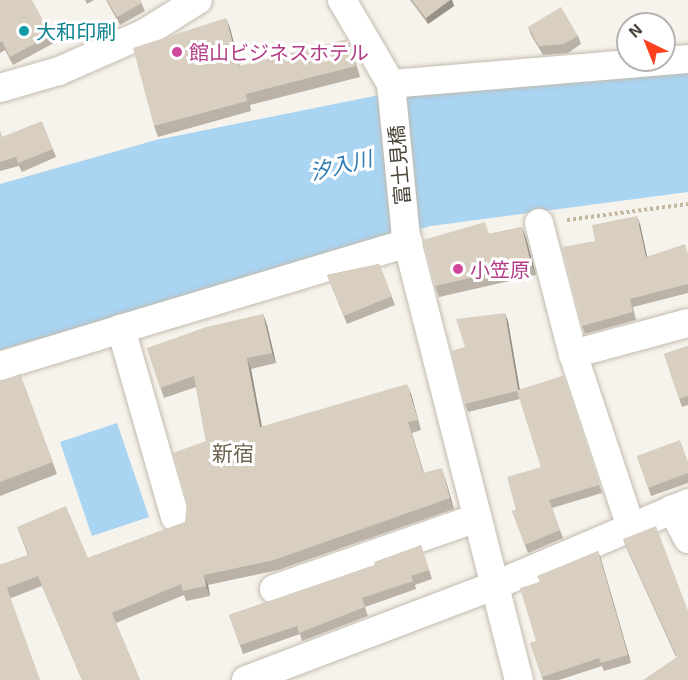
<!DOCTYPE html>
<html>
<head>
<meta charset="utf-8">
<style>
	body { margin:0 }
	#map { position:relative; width:688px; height:680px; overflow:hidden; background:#f6f3ec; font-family:"Exo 2","Noto Sans JP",sans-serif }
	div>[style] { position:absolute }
	.water>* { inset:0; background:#a9d4f2 }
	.path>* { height:4px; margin-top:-2px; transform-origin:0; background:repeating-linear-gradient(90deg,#c4b79f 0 3px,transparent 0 6px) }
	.roads { filter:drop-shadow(0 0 2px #c2bbae) drop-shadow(0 0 2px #c2bbae) }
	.minor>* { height:28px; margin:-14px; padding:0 14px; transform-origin:14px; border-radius:14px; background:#fff }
	.wall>* { inset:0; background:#bab2a6 }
	.shaded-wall>* { inset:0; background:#979187 }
	.building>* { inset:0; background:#d8cfc1 }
	.dots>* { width:16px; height:16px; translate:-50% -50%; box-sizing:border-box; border:3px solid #fff; border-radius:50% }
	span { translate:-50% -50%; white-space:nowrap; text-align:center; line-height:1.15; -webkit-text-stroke:6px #fff; paint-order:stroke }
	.culture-label { font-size:20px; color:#0d838f }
	.left { translate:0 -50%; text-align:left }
	.hotel-label { font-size:20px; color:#b23c85 }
	.street-label { font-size:20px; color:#4b4439 }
	.water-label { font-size:21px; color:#2e7ab2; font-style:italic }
	.neighbourhood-label { font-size:21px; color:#6e6250 }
	.north { position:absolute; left:616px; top:12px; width:60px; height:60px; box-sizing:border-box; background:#fff; border:2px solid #b7b4b0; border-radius:50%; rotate:317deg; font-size:16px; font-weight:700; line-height:24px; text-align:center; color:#4b4439 }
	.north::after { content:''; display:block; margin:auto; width:21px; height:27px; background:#fc3f1d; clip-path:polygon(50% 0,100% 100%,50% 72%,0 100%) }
</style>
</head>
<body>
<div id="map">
	<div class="water">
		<i style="clip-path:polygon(688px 67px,688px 192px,431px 226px,0 350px,0 184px,156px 140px,404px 90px)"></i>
		<i style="clip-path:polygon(117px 423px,149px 517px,92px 536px,60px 442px)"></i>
	</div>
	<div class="path">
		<i style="left:567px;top:220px;width:122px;rotate:-7.5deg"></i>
	</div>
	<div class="roads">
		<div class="minor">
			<i style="left:342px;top:0;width:97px;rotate:59.7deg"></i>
			<i style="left:391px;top:84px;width:154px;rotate:84.4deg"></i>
			<i style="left:406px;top:237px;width:457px;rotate:75.7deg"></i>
			<i style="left:391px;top:84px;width:298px;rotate:-4.8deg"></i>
			<i style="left:0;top:88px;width:61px;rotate:-16.1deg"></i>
			<i style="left:59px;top:71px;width:94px;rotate:-23.8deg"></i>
			<i style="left:145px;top:33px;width:62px;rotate:-31.9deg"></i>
			<i style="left:539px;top:223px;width:135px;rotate:75.5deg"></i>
			<i style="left:573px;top:354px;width:182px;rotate:71.5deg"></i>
			<i style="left:573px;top:354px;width:119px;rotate:-15.1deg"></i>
			<i style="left:0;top:366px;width:127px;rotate:-17deg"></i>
			<i style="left:672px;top:509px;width:34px;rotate:62deg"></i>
			<i style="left:175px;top:517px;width:196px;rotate:-106deg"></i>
			<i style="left:121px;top:329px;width:300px;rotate:-16.7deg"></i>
			<i style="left:274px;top:589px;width:215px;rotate:-19.3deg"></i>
			<i style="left:246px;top:680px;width:267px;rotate:-20.8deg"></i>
			<i style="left:496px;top:585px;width:209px;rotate:-23.1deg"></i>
		</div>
	</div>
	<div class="wall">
		<i style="clip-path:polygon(0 0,51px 35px,54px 43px,13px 65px,5px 50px,0 53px)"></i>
		<i style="clip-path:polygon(85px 0,94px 0,87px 4px)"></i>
		<i style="clip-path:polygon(106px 0,140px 0,145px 11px,120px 25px)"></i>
		<i style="clip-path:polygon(410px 0,452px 0,454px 6px,428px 24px)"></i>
		<i style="clip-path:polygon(528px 27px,578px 36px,581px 44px,568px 53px,543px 55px,531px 35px)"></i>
		<i style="clip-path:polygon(230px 28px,240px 66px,352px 49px,360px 77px,250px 105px,251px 111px,158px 137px,154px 126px)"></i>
		<i style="clip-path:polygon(0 131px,2px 137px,53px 149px,56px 157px,22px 172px,19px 166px,0 171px)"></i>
		<i style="clip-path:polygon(640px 224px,647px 257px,688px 253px,688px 293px,633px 307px,636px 320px,585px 334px,582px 326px,595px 241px)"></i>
		<i style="clip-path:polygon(522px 227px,526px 238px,536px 275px,439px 297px,435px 286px,489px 234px)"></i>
		<i style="clip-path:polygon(379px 264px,395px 305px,347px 324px,327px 275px)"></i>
		<i style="clip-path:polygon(263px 314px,267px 325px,276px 363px,251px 369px,262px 427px,411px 394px,421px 430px,412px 433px,424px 473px,445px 478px,454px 509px,278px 570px,208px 585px,210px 596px,186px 601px,184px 595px,116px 623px,140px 680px,82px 680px,42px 586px,11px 598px,0 680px,0 565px,28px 555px,17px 527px,88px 558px,185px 522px,206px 441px,196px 387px,164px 398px,147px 348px)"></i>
		<i style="clip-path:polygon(508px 321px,520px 390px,563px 376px,602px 493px,552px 508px,563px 538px,528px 553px,512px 511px,516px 510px,541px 467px,520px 399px,468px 412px,465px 404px,465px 347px)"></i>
		<i style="clip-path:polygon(688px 346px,688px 405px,682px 407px,664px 354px)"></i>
		<i style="clip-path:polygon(20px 374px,57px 474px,0 496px,0 382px)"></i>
		<i style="clip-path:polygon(637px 456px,688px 462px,688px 483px,651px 496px)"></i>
		<i style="clip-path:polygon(623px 539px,688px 611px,676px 657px,626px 547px)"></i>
		<i style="clip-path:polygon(421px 545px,432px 579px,415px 585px,416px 589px,365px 607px,368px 616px,302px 641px,300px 634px,243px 654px,229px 615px,375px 565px)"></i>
		<i style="clip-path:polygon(598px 551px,631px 663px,604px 671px,602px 666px,559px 680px,543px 680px,530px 643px,536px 641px,540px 582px)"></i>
	</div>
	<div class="shaded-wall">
		<i style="clip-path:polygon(450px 0,452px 0,454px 6px,428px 24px,426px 18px)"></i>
		<i style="clip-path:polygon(226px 18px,230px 28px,242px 77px,239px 66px)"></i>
		<i style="clip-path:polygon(637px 216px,640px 224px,649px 265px,646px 257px)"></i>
		<i style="clip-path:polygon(522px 227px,526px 238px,536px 275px,531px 264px)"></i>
		<i style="clip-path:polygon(505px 313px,508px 321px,521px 398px,518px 390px)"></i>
		<i style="clip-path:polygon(263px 314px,267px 325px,276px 363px,272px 353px)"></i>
		<i style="clip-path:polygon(247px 358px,251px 369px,264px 438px,260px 427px)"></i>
		<i style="clip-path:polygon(407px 384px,411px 394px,421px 430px,418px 420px)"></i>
		<i style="clip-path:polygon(442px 468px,445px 478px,454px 509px,450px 498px)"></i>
		<i style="clip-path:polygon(598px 551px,601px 559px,631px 663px,628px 655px)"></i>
		<i style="clip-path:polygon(204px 575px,208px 585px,210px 596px,206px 586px)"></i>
	</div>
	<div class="building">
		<i style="clip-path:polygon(0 0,32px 0,51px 35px,10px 57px,2px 41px,0 42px)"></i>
		<i style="clip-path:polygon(107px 0,140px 0,142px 3px,117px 17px)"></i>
		<i style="clip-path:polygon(412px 0,450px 0,426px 18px)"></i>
		<i style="clip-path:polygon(561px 7px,578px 36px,564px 44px,539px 46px,528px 27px)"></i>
		<i style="clip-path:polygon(226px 18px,239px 66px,348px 39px,356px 66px,246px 94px,247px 101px,154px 126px,133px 48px)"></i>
		<i style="clip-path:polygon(42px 121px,53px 149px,18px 163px,16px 157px,0 162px,0 131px,2px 137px)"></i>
		<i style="clip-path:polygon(637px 216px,646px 257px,685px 244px,688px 254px,688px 284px,630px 299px,633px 312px,582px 326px,562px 247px,595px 241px,592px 225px)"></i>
		<i style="clip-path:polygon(485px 222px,489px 234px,522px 227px,531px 264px,435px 286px,423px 240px)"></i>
		<i style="clip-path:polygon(379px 264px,392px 296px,344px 316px,327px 275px)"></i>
		<i style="clip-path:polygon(505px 313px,518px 390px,563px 376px,599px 485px,549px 500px,560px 530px,525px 545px,512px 511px,516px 510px,507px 477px,541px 467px,517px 391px,465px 404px,451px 351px,465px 347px,456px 319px)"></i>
		<i style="clip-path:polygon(263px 314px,272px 353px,247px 358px,260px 427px,407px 384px,418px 420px,408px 422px,423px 473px,442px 468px,450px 498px,274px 560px,204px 575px,206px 586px,183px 591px,181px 584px,112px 613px,140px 680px,82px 680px,38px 576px,7px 588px,40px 680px,0 680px,0 565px,29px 555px,17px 527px,66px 506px,88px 558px,185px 522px,187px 502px,173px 453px,206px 441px,194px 376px,160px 388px,147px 348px,206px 327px)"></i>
		<i style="clip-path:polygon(688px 346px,688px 396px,679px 399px,664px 354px)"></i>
		<i style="clip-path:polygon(20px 374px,53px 462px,0 482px,0 382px)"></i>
		<i style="clip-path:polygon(680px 440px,688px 462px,688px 473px,648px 488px,637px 456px)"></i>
		<i style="clip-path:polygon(656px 526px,688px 611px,688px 680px,643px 680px,677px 657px,623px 539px)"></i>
		<i style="clip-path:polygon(421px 545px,429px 570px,411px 576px,413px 581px,362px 598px,365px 607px,299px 633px,297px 626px,240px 645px,229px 615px,375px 565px,374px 562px)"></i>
		<i style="clip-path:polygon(598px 551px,628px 655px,601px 663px,599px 658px,542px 677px,530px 643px,536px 641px,520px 588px,540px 582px,537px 576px)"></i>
	</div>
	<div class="dots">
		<i style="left:24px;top:31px;background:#0f9aa8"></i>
		<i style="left:177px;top:52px;background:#d1479c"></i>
		<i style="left:458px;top:269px;background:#d1479c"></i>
	</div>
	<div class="culture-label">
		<span class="left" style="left:36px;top:31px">大和印刷</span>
	</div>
	<div class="hotel-label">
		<span class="left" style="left:189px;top:52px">館山ビジネスホテル</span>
		<span class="left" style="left:470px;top:269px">小笠原</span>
	</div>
	<div class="street-label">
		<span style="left:399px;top:165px;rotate:-95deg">富士見橋</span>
	</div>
	<div class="water-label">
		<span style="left:341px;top:165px;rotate:-14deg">汐入川</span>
	</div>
	<div class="neighbourhood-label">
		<span style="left:233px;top:453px">新宿</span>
	</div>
	<div class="north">N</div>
</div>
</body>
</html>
